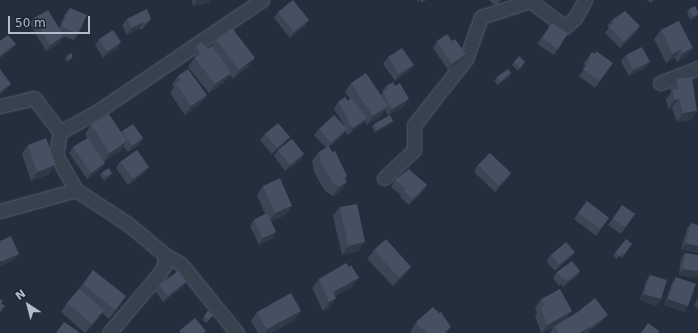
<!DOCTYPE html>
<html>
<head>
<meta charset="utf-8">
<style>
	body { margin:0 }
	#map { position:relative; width:698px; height:333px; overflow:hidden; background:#242f3e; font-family:"DejaVu Sans",sans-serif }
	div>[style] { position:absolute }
	.roads { filter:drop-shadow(0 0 1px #565f6c) drop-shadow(0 0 1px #565f6c) }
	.minor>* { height:13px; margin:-6.5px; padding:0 6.5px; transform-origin:6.5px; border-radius:6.5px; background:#38414e }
	.wall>* { inset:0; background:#3b4654 }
	.shaded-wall>* { inset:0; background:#303945 }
	.building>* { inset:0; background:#455162 }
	span { translate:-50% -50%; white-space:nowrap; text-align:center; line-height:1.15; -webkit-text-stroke:3px #1d2633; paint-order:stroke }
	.north { position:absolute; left:8px; top:285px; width:40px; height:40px; -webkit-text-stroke:3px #1d2633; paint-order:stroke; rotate:324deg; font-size:11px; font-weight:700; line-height:16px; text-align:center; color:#b4bcc9 }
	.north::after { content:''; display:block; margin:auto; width:14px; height:18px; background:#b4bcc9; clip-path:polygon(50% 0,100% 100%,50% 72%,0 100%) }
	.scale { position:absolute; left:8px; top:16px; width:82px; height:18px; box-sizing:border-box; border:2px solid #b4bcc9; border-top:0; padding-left:5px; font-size:12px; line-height:14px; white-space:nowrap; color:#b4bcc9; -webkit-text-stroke:3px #1d2633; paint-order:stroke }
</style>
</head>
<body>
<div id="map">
	<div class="roads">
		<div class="minor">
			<i style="left:529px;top:0;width:45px;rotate:36.9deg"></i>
			<i style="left:565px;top:27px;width:13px;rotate:-42deg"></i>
			<i style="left:575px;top:18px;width:21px;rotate:-61deg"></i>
			<i style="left:660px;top:83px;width:41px;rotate:-21.5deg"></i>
			<i style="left:0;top:106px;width:35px;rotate:-13deg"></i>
			<i style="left:34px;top:98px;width:43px;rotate:52.6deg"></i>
			<i style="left:60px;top:132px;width:43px;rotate:-28.9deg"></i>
			<i style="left:98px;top:111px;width:198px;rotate:-34.1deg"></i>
			<i style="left:384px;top:178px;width:41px;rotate:-43deg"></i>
			<i style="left:414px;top:150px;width:25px;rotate:-90deg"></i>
			<i style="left:414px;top:125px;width:84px;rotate:-51.8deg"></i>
			<i style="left:466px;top:59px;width:45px;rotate:-70.3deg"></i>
			<i style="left:481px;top:17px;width:52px;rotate:-18.1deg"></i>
			<i style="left:76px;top:190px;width:62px;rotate:33.2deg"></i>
			<i style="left:128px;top:224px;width:48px;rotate:40deg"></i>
			<i style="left:165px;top:255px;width:11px;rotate:95deg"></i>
			<i style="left:164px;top:266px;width:9px;rotate:122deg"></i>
			<i style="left:159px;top:274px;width:77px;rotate:130.3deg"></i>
			<i style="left:0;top:211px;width:79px;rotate:-15.4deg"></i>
			<i style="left:76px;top:190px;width:40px;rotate:-119.7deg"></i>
			<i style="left:56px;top:155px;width:23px;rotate:-80deg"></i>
			<i style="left:165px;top:255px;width:18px;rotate:29deg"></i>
			<i style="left:181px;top:264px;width:89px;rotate:50.9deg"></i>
		</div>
	</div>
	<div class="wall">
		<i style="clip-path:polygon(192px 0,210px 0,209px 2px,193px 6px)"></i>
		<i style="clip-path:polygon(417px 0,426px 0,422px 3px,420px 0,418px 2px)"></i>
		<i style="clip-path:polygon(489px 0,501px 0,495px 6px)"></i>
		<i style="clip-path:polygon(647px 0,654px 0,651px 3px)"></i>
		<i style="clip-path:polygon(70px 8px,78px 34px,74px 40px,63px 36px,64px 36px,60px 43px,46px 51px,30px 24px,34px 18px,59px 28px,65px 14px)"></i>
		<i style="clip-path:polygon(147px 9px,147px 25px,141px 30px,140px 28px,127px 35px,122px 25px,127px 19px)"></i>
		<i style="clip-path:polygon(689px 9px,697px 17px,690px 20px,687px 12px)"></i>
		<i style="clip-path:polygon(278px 12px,309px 20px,305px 26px,290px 38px,274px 18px)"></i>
		<i style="clip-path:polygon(612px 20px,636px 33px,620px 48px,605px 33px,609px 28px,607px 26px)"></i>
		<i style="clip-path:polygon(679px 21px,686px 57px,677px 62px,675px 58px,666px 63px,654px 39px,661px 30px)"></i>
		<i style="clip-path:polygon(552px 23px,568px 33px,554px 55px,537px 44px)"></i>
		<i style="clip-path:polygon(99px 39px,121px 42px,117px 49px,103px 58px,95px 45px)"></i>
		<i style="clip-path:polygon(216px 40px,248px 67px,233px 79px,230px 75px,224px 82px,209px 93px,188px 67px,197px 54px,194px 49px,196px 46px,207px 48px,206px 49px,212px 46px)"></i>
		<i style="clip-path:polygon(437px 41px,461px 60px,448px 70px,433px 48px)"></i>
		<i style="clip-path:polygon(595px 54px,613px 63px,595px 88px,579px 76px,586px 66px,583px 64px,588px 58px)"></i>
		<i style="clip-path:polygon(626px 55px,645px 68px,629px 76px,621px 61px)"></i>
		<i style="clip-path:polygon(67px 56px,73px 56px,71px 59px,67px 62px,65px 59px)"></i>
		<i style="clip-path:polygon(388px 57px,409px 71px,395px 81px,383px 64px)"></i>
		<i style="clip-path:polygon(514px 62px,523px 65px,518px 71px,512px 65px)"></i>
		<i style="clip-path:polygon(511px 73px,509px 77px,498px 85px,494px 81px,497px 77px)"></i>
		<i style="clip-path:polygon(178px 76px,207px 95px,200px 104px,185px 115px,170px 93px,174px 87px,172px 85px)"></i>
		<i style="clip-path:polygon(677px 79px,691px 120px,677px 122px,672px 108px,668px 109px,666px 99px,671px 93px,670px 88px)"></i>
		<i style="clip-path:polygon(351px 83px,381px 95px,382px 93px,382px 92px,386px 86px,405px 106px,388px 115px,385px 110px,382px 115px,367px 125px,365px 121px,362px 124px,348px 135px,345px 131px,342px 136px,329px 147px,347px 176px,345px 178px,341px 191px,333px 196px,325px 191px,314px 172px,312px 161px,319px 152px,326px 148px,314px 135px,319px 129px,344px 126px,344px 125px,334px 109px,338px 102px,348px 101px,350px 99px,345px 92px)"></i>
		<i style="clip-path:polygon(374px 124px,391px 124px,375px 133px,372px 127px)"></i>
		<i style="clip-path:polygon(91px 125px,121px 132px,122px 131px,143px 138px,139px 145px,128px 152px,123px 146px,121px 150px,104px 161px,105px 163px,101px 169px,87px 179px,69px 153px,73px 147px,87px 138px,85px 134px)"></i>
		<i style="clip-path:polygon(265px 134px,290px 137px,285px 143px,272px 154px,260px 140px)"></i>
		<i style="clip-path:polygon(28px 145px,49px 174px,31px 181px,22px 154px)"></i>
		<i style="clip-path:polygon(278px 150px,300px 161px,285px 171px,274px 156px)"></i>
		<i style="clip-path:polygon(120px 162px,145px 173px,128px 185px,116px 168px)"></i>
		<i style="clip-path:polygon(478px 165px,511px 173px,507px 179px,495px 192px,474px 172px)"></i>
		<i style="clip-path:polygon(102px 172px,112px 173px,110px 177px,104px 181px,100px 175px)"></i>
		<i style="clip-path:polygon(395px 180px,427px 185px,423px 191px,409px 205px,400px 197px,401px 195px,391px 187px)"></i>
		<i style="clip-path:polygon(263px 186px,286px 215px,271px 221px,276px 232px,272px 239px,259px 245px,250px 226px,254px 220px,265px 214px,257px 195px)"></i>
		<i style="clip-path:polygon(587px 201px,609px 218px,596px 236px,574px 219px)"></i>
		<i style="clip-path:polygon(622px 205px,635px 214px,621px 234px,608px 225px)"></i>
		<i style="clip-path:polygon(340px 207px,359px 251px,342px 255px,333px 216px)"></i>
		<i style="clip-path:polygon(691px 223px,698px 253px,681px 249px,687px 229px)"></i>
		<i style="clip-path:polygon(626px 239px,632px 244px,622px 258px,619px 256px,617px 259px,613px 256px)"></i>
		<i style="clip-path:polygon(374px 250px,404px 276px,393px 286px,367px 259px)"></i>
		<i style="clip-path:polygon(575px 252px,570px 258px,555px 271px,546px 261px,551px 255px)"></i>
		<i style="clip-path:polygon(685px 253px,698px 271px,698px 275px,696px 278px,679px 275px,681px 259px)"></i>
		<i style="clip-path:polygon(349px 267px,352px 287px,335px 296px,336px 298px,330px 307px,323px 311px,312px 288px,319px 279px)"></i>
		<i style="clip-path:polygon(580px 271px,576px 277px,563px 287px,561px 284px,559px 286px,553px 278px,557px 272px)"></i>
		<i style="clip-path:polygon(650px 275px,657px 306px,640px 300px,646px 281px)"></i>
		<i style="clip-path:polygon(676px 277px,684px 312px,664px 305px,672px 283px)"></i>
		<i style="clip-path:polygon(186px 282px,182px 288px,163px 302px,155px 291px,159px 285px)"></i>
		<i style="clip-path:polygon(83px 284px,120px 305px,109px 319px,102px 313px,98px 319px,85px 333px,61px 312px,67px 303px)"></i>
		<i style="clip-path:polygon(698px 298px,698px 308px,694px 306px)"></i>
		<i style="clip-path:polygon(541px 299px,568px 317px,603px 321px,587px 333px,550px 333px,554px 326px,542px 333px,541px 333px,535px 316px,537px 313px,535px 308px)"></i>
		<i style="clip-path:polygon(208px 311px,213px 315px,207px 323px,202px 320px)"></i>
		<i style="clip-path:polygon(257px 312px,295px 320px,271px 333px,258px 333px,251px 321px)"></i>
		<i style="clip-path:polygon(417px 321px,447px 333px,411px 333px,411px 330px)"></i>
	</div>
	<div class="shaded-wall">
		<i style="clip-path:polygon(197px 0,210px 0,209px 2px,193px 6px)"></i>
		<i style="clip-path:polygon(698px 14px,697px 17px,690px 20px,693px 17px)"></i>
		<i style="clip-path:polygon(151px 19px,147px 25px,141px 30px,145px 24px)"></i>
		<i style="clip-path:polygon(309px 20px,305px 26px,290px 38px,294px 32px)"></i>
		<i style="clip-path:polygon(144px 22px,140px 28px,127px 35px,131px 28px)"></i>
		<i style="clip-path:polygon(640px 26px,636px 33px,620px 48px,624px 42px)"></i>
		<i style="clip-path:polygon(64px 36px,60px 43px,46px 51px,50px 45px)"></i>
		<i style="clip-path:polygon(121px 42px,117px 49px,103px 58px,107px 52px)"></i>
		<i style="clip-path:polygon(16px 44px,11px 50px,0 59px,0 56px)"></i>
		<i style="clip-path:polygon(693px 48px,686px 57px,677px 62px,683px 53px)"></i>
		<i style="clip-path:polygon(681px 49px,675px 58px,666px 63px,673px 54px)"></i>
		<i style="clip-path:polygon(466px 54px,461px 60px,448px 70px,452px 64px)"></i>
		<i style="clip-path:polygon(255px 58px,248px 67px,233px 79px,239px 70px)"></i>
		<i style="clip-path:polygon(650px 62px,645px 68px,629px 76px,633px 70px)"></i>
		<i style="clip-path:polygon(414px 65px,409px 71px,395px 81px,399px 74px)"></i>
		<i style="clip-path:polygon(231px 73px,224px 82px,209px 93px,215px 84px)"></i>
		<i style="clip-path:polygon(511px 73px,509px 77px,498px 85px,500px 82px)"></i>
		<i style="clip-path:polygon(11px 84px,6px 90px,0 95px,0 92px)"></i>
		<i style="clip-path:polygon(207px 95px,200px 104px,185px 115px,191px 106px)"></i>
		<i style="clip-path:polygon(409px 99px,405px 106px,388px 115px,392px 109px)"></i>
		<i style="clip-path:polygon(679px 99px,672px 108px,668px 109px,674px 100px)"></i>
		<i style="clip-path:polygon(388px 106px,382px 115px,367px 125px,373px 116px)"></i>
		<i style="clip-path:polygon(697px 111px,691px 120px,677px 122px,683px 113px)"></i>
		<i style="clip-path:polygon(367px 118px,362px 124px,348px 135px,353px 128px)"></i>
		<i style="clip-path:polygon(393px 121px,391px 124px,375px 133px,377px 130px)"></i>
		<i style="clip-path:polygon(347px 129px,342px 136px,327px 149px,331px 143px)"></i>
		<i style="clip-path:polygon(290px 137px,285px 143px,272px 154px,277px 148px)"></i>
		<i style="clip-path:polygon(143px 138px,139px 145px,128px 152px,132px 146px)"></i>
		<i style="clip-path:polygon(127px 141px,121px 150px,104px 162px,110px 153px)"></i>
		<i style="clip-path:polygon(304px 154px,300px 161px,285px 171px,290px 165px)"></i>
		<i style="clip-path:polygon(105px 163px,101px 169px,87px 179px,91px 173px)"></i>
		<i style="clip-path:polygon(56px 165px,49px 174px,31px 181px,37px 172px)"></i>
		<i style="clip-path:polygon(149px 167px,145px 173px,128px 185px,133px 179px)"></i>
		<i style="clip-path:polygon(112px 173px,110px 177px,104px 181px,106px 177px)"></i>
		<i style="clip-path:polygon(511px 173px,507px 179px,495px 192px,499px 186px)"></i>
		<i style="clip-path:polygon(347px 182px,341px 191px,333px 196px,339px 187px)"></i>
		<i style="clip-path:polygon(427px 185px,423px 191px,409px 205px,413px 199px)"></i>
		<i style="clip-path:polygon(292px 206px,286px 215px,269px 222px,275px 213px)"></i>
		<i style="clip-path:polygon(276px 232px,272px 239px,259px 245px,263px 238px)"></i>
		<i style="clip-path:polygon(365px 242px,359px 251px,342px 255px,348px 246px)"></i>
		<i style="clip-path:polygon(686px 243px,698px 246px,698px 253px,681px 249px)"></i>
		<i style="clip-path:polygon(575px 252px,570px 258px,555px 271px,559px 265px)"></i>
		<i style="clip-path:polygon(19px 254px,14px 260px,0 267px,0 264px,1px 262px)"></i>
		<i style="clip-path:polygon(411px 267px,404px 276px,393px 286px,399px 278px)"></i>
		<i style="clip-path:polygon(683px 269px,698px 271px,698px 275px,696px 278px,679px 275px)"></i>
		<i style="clip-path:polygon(580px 271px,576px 277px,563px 287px,568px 281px)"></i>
		<i style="clip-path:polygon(359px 278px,352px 287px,328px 300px,333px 292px)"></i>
		<i style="clip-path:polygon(565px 278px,561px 284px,559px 286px,563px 280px)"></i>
		<i style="clip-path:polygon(186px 282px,182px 288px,163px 302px,168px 296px)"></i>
		<i style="clip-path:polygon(644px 294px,661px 299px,657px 306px,640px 300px)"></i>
		<i style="clip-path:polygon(126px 296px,120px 305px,109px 319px,115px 310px)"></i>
		<i style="clip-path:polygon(336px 298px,330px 307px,323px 311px,329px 302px)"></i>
		<i style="clip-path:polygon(668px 299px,688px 306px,684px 312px,664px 305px)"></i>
		<i style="clip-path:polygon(104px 310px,98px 319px,85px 333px,92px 324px)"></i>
		<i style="clip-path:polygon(301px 311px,295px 320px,271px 333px,265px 333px,267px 329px)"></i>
		<i style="clip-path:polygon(572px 311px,566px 320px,542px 333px,547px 325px)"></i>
		<i style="clip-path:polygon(608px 315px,603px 321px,586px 333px,590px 328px)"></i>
		<i style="clip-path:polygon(451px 327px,447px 333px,445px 333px)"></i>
		<i style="clip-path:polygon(589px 327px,585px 333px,580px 333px)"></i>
	</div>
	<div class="building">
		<i style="clip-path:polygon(293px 0,309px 20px,294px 32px,278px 12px)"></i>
		<i style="clip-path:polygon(695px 6px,698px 12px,698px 14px,693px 17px,689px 9px)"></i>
		<i style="clip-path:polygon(70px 8px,87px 15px,78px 34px,61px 26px)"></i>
		<i style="clip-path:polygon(147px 9px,151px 19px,145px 24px,144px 22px,131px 28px,127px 19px)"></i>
		<i style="clip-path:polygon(48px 10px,64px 36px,50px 45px,34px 18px)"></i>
		<i style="clip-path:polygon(625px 11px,640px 26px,624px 42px,609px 27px,614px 22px,612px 20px)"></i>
		<i style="clip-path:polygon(679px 21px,693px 48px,683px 53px,681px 49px,673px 54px,661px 30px)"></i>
		<i style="clip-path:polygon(552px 23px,568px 33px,558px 49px,542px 38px)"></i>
		<i style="clip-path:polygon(232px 28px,255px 58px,239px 70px,216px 40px)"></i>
		<i style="clip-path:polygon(113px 30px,121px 42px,107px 52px,99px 39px)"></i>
		<i style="clip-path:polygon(447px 34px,452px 41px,455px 39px,466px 54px,452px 64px,437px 41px)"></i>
		<i style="clip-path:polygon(8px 35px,16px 44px,0 56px,0 41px)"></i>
		<i style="clip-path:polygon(202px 42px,207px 48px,200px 52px,196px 46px)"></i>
		<i style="clip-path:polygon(212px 46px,231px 73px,215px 84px,195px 58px,199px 55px,198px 53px)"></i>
		<i style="clip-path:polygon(642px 47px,650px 62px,633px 70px,626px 55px)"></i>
		<i style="clip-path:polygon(402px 48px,414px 65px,399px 74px,388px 57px)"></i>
		<i style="clip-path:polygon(596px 51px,613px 63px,599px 81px,583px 69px,590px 60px,588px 58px,592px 52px,595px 54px)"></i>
		<i style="clip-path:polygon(71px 53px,73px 56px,69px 59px,67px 56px)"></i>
		<i style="clip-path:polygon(519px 56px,525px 62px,520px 68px,514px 62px)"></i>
		<i style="clip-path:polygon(0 69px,11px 84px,0 92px)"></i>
		<i style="clip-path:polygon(188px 69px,207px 95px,191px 106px,176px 84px,181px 80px,178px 76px)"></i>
		<i style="clip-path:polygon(508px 69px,511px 73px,500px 82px,497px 77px)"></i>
		<i style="clip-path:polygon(366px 73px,388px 106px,373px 116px,351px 83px)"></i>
		<i style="clip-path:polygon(692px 77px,697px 111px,683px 113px,679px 99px,674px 100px,673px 90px,678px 89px,677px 79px)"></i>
		<i style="clip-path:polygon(393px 82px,395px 86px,400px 83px,409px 99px,392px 109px,383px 92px,388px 89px,386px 86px)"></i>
		<i style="clip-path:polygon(345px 97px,348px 101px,351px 98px,367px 118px,353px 128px,347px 121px,349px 120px,338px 102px)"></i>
		<i style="clip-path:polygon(109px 114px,127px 141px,110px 153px,91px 125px)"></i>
		<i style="clip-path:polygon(334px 115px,347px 129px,331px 143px,319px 129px)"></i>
		<i style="clip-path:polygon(390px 115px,393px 121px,377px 130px,374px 124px)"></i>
		<i style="clip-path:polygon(278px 123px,290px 137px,277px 148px,265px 134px)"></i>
		<i style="clip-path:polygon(133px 124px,143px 138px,132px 146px,122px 131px)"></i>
		<i style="clip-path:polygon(46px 138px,56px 165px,37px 172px,28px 145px)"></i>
		<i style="clip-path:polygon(88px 138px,105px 163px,91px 173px,73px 147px)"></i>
		<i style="clip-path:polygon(292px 139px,304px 154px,290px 165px,278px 150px)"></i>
		<i style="clip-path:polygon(329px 146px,332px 152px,335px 151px,347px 176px,344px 177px,347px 182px,339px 187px,332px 182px,321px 163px,319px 152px)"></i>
		<i style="clip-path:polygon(137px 150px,149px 167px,133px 179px,120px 162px)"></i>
		<i style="clip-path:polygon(490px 153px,511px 173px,499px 186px,478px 165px)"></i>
		<i style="clip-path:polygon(109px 168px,112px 173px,106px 177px,102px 172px)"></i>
		<i style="clip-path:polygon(409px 169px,427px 185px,413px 199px,404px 191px,406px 189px,395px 180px)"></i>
		<i style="clip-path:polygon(280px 178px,292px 206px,275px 213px,263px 186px)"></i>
		<i style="clip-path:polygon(587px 201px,609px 218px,600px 229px,578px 213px)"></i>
		<i style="clip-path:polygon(357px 204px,365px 242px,348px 246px,340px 207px)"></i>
		<i style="clip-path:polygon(622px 205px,635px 214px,625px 227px,613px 219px)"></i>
		<i style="clip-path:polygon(267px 213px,276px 232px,263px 238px,254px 220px)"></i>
		<i style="clip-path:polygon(691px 223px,698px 225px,698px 246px,686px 243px)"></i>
		<i style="clip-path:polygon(11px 236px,19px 254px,1px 262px,0 261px,0 241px)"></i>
		<i style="clip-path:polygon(386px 239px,411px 267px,399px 278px,374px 250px)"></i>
		<i style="clip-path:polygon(626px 239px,632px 244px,624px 254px,622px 253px,619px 256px,615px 253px)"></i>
		<i style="clip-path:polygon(566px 242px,575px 252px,559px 265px,551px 255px)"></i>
		<i style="clip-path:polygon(685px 253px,698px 255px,698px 271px,683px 269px)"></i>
		<i style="clip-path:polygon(572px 261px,580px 271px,568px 281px,565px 278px,563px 280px,557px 272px)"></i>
		<i style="clip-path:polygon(346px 263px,349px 267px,351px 265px,359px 278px,333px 292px,336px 298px,329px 302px,319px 279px)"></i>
		<i style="clip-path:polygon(93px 270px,126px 296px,115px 310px,83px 284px)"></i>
		<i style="clip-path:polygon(178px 271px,186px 282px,168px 296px,159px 285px)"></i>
		<i style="clip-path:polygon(650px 275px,667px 280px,661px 299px,644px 294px)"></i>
		<i style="clip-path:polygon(676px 277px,696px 284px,688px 306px,668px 299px)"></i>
		<i style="clip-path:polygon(79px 289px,104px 310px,92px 324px,67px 303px)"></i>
		<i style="clip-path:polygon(560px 289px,572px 311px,547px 325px,541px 307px,545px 305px,541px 299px)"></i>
		<i style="clip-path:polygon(291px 293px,301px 311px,267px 329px,257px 312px)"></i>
		<i style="clip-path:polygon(595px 298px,608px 315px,590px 328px,579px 311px)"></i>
		<i style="clip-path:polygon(0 299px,3px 301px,1px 303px,5px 306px,0 312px)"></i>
		<i style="clip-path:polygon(433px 307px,439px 313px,441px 312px,451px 327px,445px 332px,446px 333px,428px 333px,424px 328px,422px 330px,417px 325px,417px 321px)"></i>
		<i style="clip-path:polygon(208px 311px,213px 315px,209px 320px,204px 316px)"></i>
		<i style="clip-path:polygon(579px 311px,589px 327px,580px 333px,559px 333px,555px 326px)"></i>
		<i style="clip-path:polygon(195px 318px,206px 331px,203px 333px,181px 333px,179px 331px)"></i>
		<i style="clip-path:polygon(64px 322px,79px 332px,78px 333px,56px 333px)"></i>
		<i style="clip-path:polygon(648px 323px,659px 331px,658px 333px,641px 333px)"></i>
	</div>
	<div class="north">N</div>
	<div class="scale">50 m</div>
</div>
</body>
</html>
